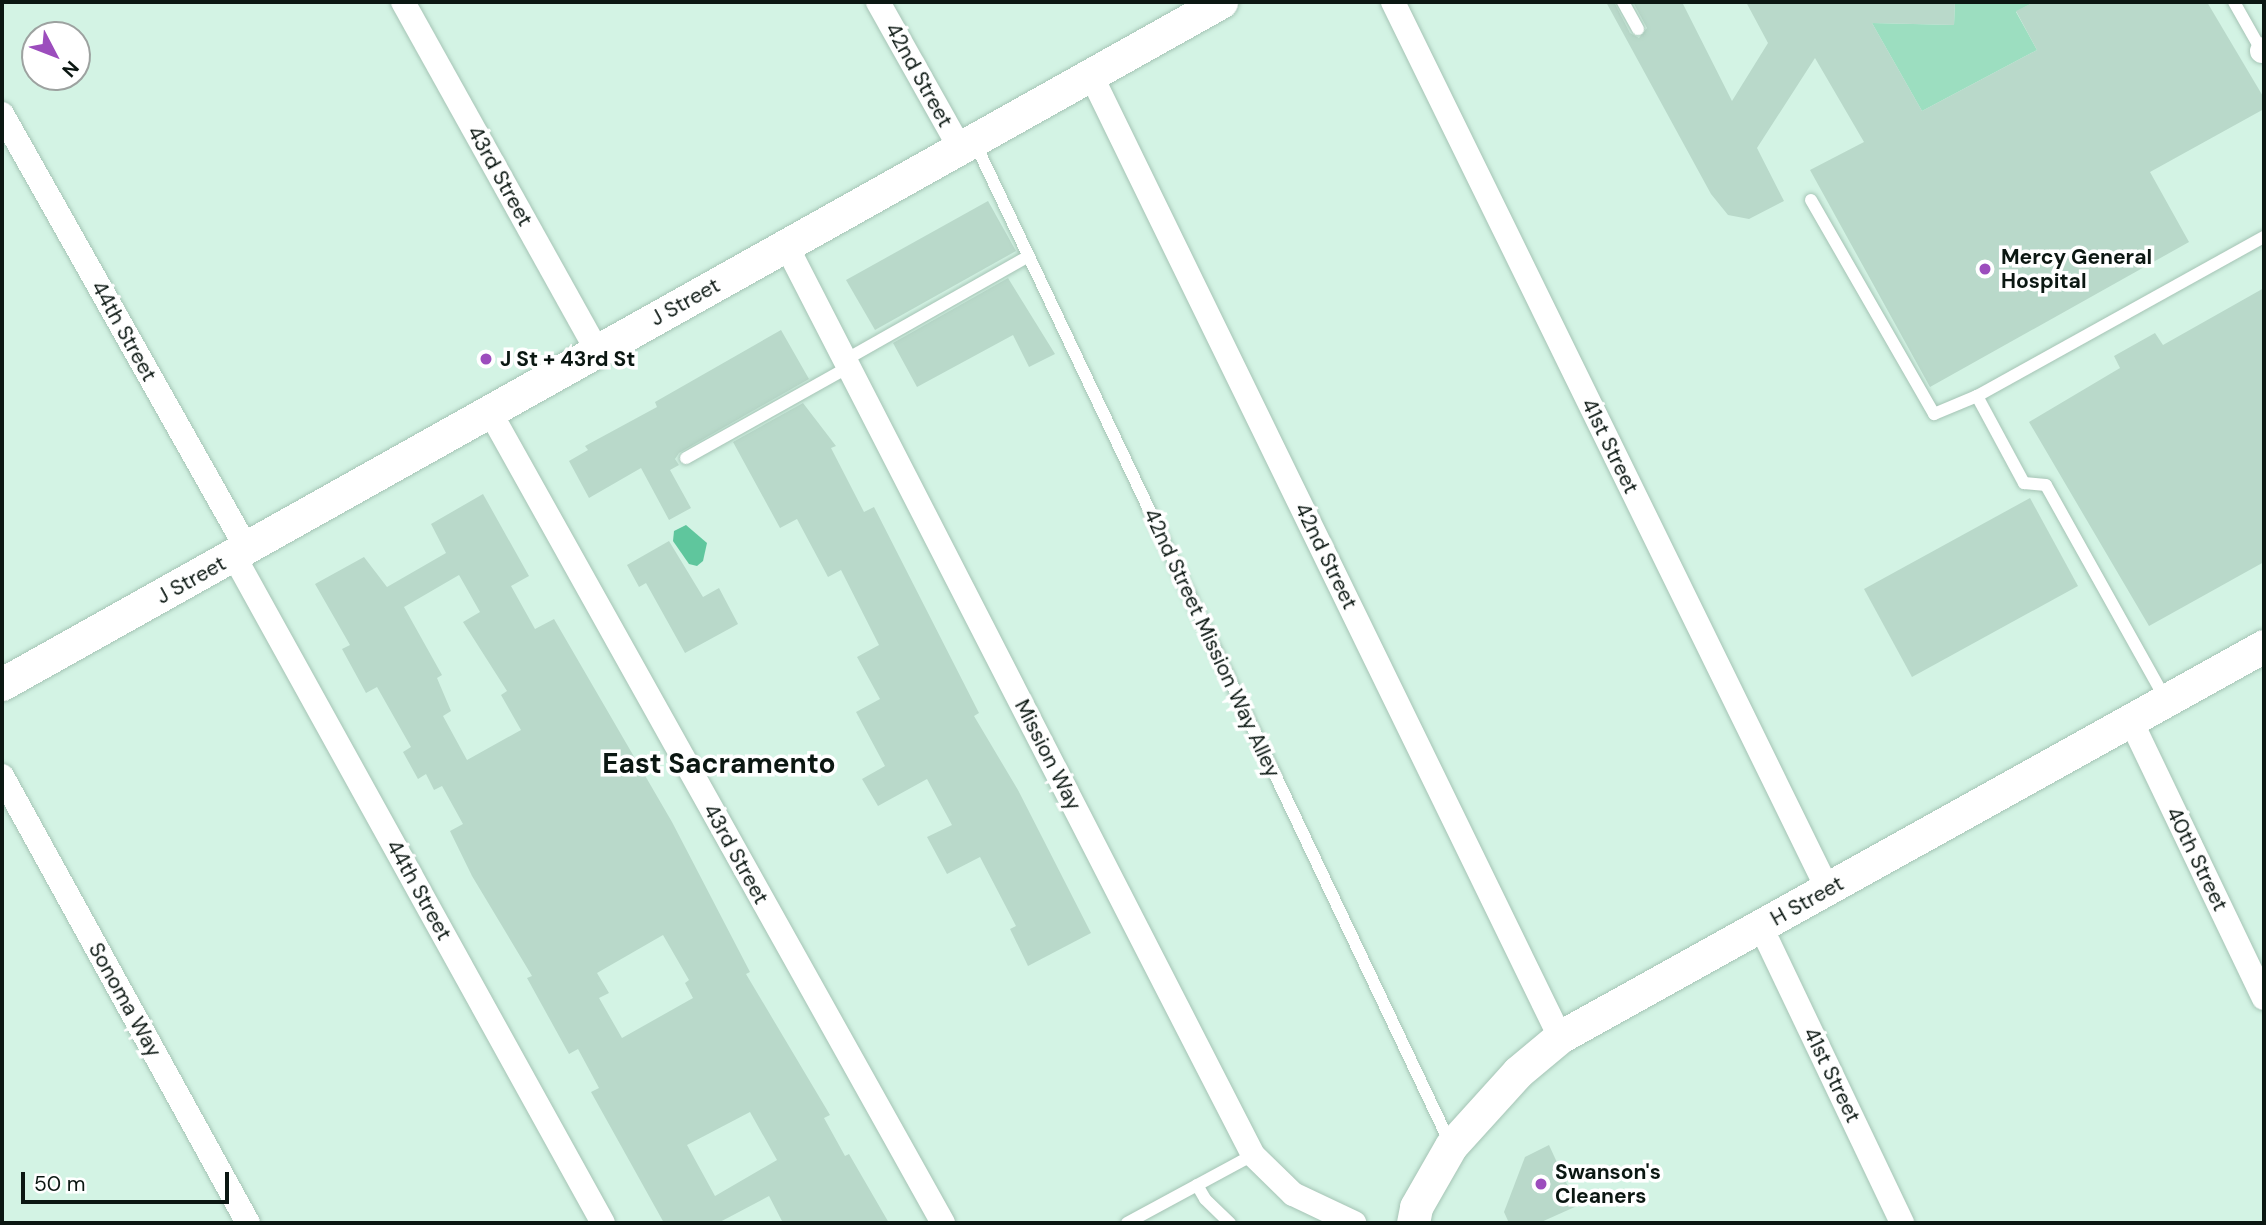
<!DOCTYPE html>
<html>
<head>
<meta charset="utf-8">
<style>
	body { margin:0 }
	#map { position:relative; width:2266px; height:1225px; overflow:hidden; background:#d3f3e4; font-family:"DM Sans",sans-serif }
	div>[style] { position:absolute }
	.green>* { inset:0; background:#9cdec0 }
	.water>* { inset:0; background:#5fc69d }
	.building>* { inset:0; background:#b9d9ca }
	.roads { filter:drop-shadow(0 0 2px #a5c4b5) drop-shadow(0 0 2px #a5c4b5) }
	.service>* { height:12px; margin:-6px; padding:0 6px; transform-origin:6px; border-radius:6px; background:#fff }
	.minor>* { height:24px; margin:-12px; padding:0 12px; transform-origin:12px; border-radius:12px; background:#fff }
	.secondary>* { height:33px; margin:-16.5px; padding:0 16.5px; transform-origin:16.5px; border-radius:16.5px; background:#fff }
	.dots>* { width:19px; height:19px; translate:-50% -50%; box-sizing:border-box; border:4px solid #fff; border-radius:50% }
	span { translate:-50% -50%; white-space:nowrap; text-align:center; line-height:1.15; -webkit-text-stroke:7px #fff; paint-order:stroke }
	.street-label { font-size:21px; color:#0b1712 }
	.poi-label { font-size:21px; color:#0b1712; font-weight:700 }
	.left { translate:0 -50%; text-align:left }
	.district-label { font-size:28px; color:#0b1712; font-weight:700 }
	.frame { position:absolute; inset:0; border:4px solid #0b1712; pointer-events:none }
	.north { position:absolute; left:21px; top:21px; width:70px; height:70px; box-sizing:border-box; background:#fff; border:2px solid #9da2a0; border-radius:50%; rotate:132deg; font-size:19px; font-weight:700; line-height:28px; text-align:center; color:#0b1712 }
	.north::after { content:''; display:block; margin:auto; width:24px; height:32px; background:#9c4dbd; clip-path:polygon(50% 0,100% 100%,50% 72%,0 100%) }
	.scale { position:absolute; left:21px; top:1172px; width:208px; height:32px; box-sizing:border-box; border:4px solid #0b1712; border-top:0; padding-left:9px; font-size:21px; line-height:24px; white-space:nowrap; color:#0b1712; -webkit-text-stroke:5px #fff; paint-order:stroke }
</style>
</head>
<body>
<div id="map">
	<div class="green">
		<i style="clip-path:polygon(1955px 2px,2034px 2px,2016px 12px,2037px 50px,1922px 111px,1872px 23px,1954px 25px)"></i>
	</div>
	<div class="water">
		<i style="clip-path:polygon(686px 525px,707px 543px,703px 561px,697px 566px,689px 564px,673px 541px,674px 531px)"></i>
	</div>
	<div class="building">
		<i style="clip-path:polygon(1606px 2px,1614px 2px,1630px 33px,1639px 38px,1647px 28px,1633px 2px,1682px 2px,1732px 101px,1768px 43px,1746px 2px,1955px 2px,1954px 25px,1872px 23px,1922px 111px,2037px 50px,2016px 11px,2034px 2px,2207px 2px,2264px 98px,2264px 109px,2150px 172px,2189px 242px,1930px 387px,1810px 170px,1864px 142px,1815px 58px,1757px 148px,1784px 201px,1749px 219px,1728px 215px,1711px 194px)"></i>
		<i style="clip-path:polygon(988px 201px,1016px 251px,875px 330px,846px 280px)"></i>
		<i style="clip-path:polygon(1008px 278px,1055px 354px,1029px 367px,1013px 335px,917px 387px,893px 343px)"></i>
		<i style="clip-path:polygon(2264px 288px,2264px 562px,2149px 626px,2029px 422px,2120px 368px,2114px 356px,2155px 333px,2163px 345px)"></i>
		<i style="clip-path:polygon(781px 330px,809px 379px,679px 453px,675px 459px,679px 465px,670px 470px,691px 508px,669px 520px,641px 468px,589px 498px,569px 461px,588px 450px,585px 446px,657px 407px,655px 402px)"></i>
		<i style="clip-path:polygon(803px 403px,836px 446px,831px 448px,864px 512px,874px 507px,979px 713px,974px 716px,1018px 790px,1091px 933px,1028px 966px,1010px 929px,1016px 926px,980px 857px,947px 874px,927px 837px,952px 825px,927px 779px,878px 806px,862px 779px,885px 766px,856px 712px,880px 699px,857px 657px,879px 645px,841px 570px,828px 577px,797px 519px,780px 528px,733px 442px)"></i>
		<i style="clip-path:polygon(evenodd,483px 494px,529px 576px,511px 586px,535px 629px,554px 619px,672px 822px,750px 972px,746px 974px,830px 1115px,824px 1118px,845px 1156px,849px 1154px,889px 1223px,783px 1223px,769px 1196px,718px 1223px,664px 1223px,591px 1092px,599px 1088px,578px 1049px,569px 1054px,527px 978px,532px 976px,472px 876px,450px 831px,463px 824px,442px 786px,434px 790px,426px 774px,418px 779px,403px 752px,411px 747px,377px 687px,366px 693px,342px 649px,350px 645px,315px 584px,364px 557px,387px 587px,446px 553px,431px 524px,483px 494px,459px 575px,480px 612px,463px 622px,507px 691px,501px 695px,521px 730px,467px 760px,443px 716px,451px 711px,437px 678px,442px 675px,404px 607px,459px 575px,483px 494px,663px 935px,689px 980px,685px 983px,693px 998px,622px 1038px,599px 998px,609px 993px,597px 973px,663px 935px,483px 494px,750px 1112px,777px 1160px,715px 1196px,687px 1145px,750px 1112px)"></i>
		<i style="clip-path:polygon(2030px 498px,2078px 586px,1912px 677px,1864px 589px)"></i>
		<i style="clip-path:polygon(669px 541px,703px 597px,719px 588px,738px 624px,685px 653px,646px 583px,639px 587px,627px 565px)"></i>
		<i style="clip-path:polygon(1549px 1145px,1577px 1206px,1539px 1223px,1509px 1223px,1504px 1212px,1525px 1157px)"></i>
	</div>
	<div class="roads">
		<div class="service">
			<i style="left:1623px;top:2px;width:31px;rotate:61deg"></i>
			<i style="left:2234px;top:2px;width:61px;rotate:60.5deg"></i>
			<i style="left:974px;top:141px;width:1109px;rotate:64.59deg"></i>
			<i style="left:1811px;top:200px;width:247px;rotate:60.1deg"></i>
			<i style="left:1934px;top:414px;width:47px;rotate:-22.7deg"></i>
			<i style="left:845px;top:360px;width:211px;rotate:-29.5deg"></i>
			<i style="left:686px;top:458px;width:187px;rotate:-29.2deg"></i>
			<i style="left:2166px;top:700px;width:246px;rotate:-119.2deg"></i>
			<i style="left:2046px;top:485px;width:22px;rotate:-175deg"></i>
			<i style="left:2024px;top:483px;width:99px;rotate:-118.4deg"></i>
			<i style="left:1977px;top:396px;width:328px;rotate:-29deg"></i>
			<i style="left:1197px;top:1185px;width:16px;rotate:60deg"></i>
			<i style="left:1205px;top:1199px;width:35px;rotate:44deg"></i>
			<i style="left:1127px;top:1223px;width:143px;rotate:-28.4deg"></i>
		</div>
		<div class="minor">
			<i style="left:403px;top:2px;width:399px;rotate:60.9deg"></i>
			<i style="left:878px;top:2px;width:167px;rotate:60.7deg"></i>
			<i style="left:1393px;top:2px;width:989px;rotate:63.9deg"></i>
			<i style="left:2262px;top:51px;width:3px;rotate:-45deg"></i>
			<i style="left:1091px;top:75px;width:1070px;rotate:64.01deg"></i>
			<i style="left:2px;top:114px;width:498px;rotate:60.6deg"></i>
			<i style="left:786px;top:245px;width:1023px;rotate:62.83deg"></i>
			<i style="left:1253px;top:1155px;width:56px;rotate:44.3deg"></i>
			<i style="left:1293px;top:1194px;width:68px;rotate:25.4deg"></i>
			<i style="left:490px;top:412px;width:929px;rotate:60.81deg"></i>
			<i style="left:234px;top:556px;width:762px;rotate:61.05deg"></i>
			<i style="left:2131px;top:721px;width:307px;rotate:64.4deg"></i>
			<i style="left:2px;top:776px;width:510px;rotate:61.17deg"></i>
			<i style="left:1761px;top:927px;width:328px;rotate:64.5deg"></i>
		</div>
		<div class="secondary">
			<i style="left:2px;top:684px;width:1397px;rotate:-29.23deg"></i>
			<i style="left:1413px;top:1223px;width:16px;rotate:-79deg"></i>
			<i style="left:1416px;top:1207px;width:70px;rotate:-60.2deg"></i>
			<i style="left:1451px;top:1146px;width:100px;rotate:-47.8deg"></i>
			<i style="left:1518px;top:1072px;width:55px;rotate:-39.8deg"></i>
			<i style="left:1560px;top:1037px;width:805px;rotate:-29.05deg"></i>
		</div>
	</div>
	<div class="dots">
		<i style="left:1985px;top:269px;background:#9c4dbd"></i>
		<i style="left:486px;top:359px;background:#9c4dbd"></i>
		<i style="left:1541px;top:1184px;background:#9c4dbd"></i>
	</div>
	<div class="street-label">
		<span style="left:919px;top:75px;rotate:61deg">42nd Street</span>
		<span style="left:500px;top:176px;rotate:61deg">43rd Street</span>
		<span style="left:685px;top:302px;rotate:-29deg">J Street</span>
		<span style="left:124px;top:331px;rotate:61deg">44th Street</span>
		<span style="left:1610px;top:446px;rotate:64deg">41st Street</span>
		<span style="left:1326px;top:556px;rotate:64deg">42nd Street</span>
		<span style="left:191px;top:580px;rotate:-29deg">J Street</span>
		<span style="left:1212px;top:643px;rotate:65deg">42nd Street Mission Way Alley</span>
		<span style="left:1048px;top:755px;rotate:63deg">Mission Way</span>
		<span style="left:736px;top:854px;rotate:61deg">43rd Street</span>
		<span style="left:2197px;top:859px;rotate:64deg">40th Street</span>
		<span style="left:419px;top:890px;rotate:61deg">44th Street</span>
		<span style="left:1807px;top:901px;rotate:-29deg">H Street</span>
		<span style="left:125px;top:1000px;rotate:61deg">Sonoma Way</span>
		<span style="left:1832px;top:1075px;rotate:64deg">41st Street</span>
	</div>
	<div class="poi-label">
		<span class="left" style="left:2001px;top:269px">Mercy General<br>Hospital</span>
		<span class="left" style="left:500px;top:359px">J St + 43rd St</span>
		<span class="left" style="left:1555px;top:1184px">Swanson's<br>Cleaners</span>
	</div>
	<div class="district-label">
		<span style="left:719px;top:764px">East Sacramento</span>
	</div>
	<div class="frame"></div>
	<div class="north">N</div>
	<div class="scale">50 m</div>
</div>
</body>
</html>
